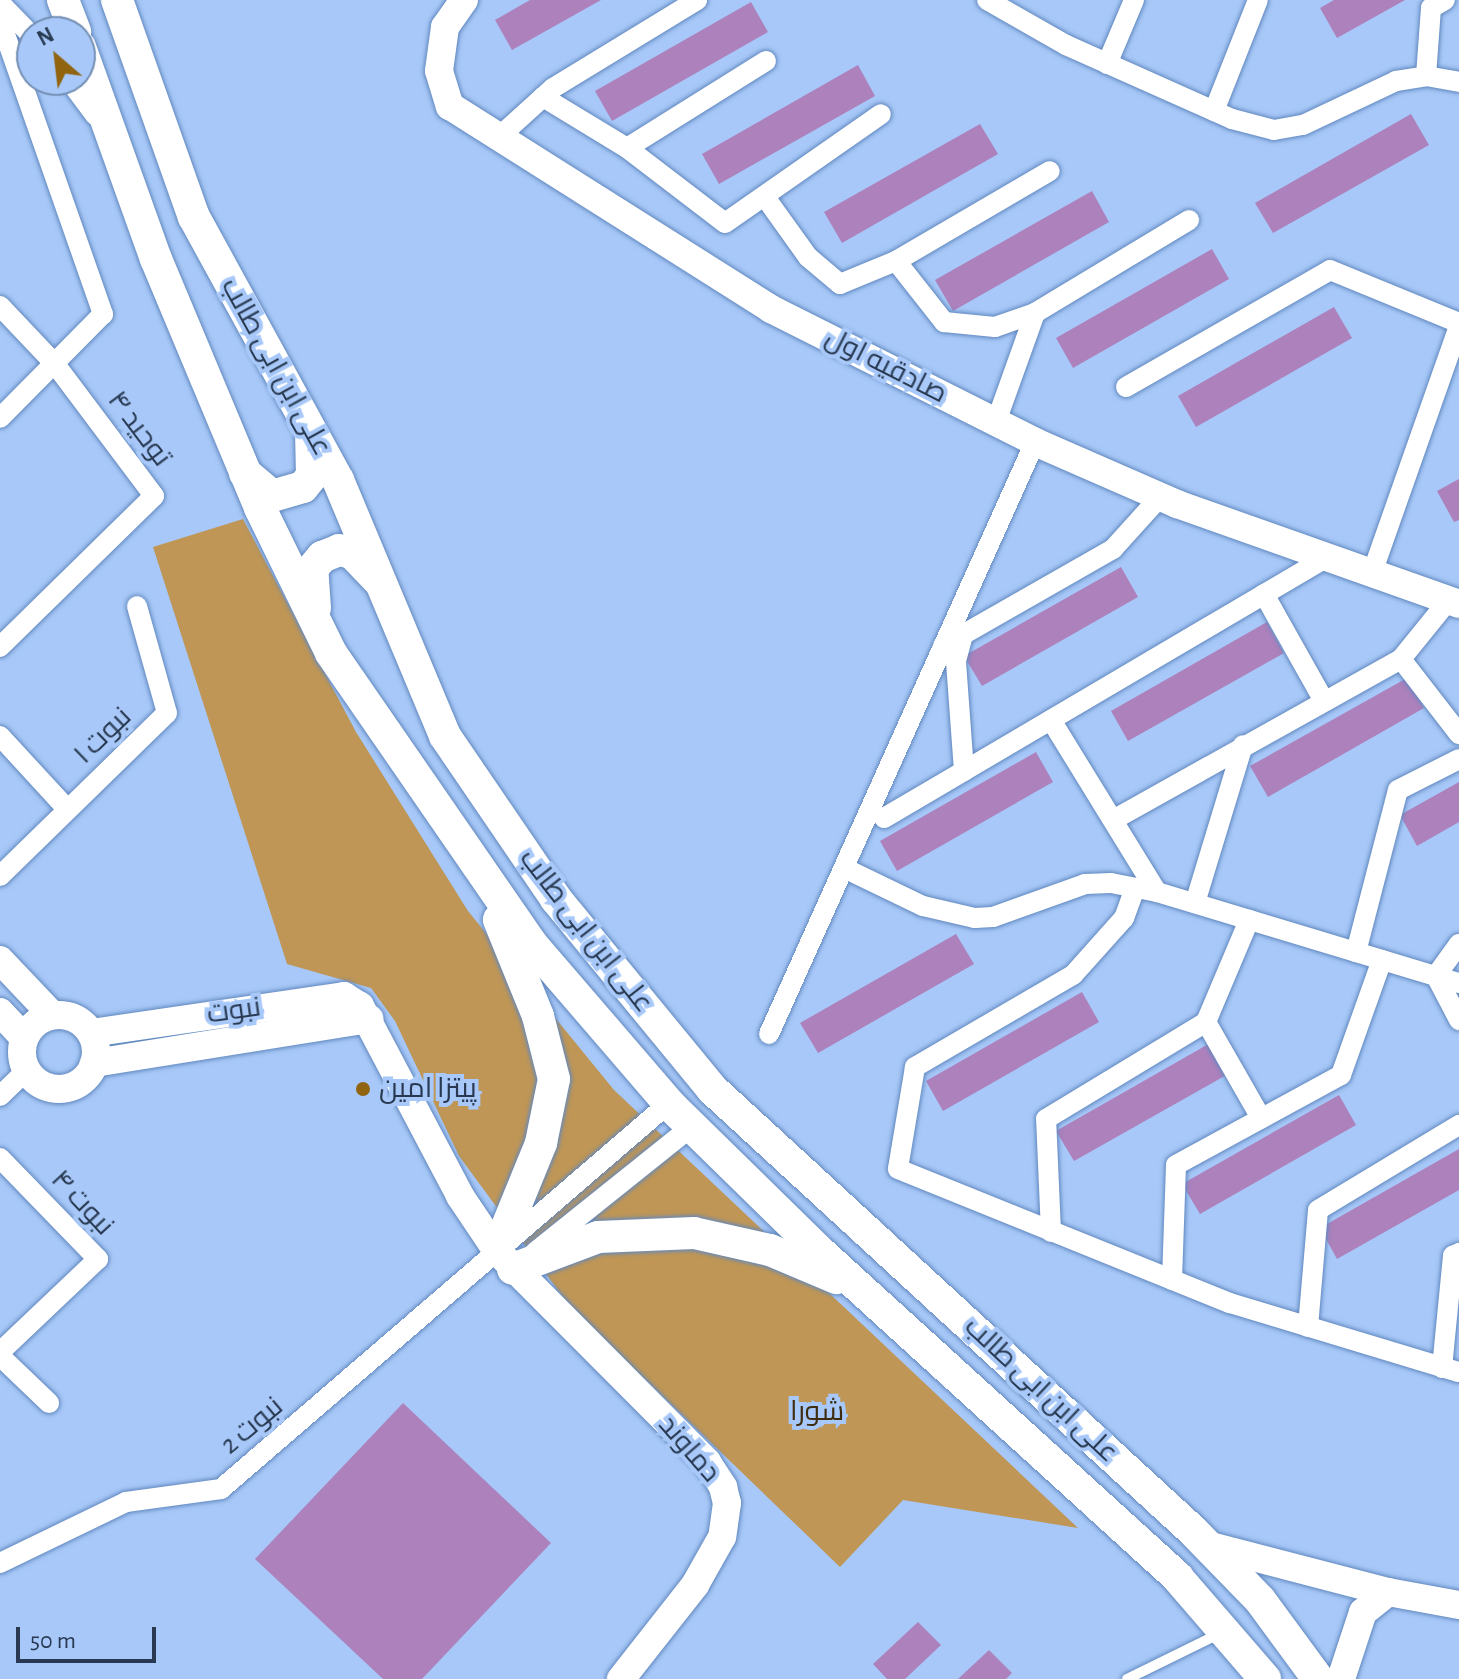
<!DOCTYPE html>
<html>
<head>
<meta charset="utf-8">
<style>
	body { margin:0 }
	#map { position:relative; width:1459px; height:1679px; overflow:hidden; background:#a7c8f8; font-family:"Alegreya Sans",Cairo,sans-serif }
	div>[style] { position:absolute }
	.green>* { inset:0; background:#bf9656 }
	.building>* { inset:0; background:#ad81bc }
	.roads { filter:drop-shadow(0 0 2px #6188bf) drop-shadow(0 0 2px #6188bf) }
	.lane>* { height:10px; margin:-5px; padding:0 5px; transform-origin:5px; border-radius:5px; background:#fff }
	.street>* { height:20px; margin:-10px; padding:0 10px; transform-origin:10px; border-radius:10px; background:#fff }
	.secondary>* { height:28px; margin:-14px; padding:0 14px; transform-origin:14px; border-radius:14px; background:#fff }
	.secondary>.ring { margin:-14px; padding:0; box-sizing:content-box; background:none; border:28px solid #fff; border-radius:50% }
	.primary>* { height:32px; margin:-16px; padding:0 16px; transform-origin:16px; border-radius:16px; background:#fff }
	.dots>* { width:22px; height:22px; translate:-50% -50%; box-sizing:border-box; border:4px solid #a7c8f8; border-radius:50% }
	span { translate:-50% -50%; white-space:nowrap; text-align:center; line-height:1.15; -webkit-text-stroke:8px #a7c8f8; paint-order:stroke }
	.street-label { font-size:28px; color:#283951 }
	.poi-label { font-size:28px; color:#283951 }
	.left { translate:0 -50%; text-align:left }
	.park-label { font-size:28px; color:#3e2c0e }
	.north { position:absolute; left:16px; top:16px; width:80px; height:80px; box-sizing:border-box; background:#a7c8f8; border:2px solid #748fb5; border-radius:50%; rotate:332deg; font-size:22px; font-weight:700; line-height:32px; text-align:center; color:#283951 }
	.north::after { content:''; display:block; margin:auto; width:28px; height:36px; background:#91650f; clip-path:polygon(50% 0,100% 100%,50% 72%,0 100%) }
	.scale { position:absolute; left:16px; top:1627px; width:140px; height:36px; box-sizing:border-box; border:4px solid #283951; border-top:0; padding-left:10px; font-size:24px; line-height:28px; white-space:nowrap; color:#283951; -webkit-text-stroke:6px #a7c8f8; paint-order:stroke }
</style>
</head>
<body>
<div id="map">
	<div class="green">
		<i style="clip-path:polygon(243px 519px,356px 732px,468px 911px,614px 1090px,1078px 1528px,903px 1500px,840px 1567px,571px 1308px,459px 1156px,395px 1021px,371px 988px,287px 964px,153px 547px)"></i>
	</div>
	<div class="building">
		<i style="clip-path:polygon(530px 0,601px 0,512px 50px,495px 20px)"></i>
		<i style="clip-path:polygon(1334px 0,1405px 0,1337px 38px,1320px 8px)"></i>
		<i style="clip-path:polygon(751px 2px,768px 32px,612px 121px,595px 91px)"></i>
		<i style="clip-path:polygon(858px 65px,875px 96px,719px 184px,702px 154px)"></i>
		<i style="clip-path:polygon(1411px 114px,1429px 145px,1273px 233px,1255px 203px)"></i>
		<i style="clip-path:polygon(980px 124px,998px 154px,842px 243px,824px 212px)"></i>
		<i style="clip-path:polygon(1092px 191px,1109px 222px,953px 311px,935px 280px)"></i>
		<i style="clip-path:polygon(1212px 249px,1229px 279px,1073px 368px,1056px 338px)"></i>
		<i style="clip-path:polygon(1334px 307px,1352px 338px,1196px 427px,1178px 396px)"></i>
		<i style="clip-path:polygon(1459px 479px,1459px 520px,1454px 522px,1437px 491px)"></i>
		<i style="clip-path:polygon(1121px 567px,1138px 597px,982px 686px,964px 656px)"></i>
		<i style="clip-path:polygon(1267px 622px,1284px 653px,1128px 741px,1111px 711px)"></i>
		<i style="clip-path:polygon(1407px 678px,1424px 708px,1268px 797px,1250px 766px)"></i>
		<i style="clip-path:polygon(1036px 752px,1053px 782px,897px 871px,880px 841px)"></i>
		<i style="clip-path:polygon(1459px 782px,1459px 822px,1417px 846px,1400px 815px)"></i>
		<i style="clip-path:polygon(956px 934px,974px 964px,818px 1053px,800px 1023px)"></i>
		<i style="clip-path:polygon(1082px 992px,1099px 1022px,943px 1111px,926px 1081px)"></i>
		<i style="clip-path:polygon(1212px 1042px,1230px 1073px,1074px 1161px,1056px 1131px)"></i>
		<i style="clip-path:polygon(1339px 1095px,1356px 1125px,1200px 1214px,1182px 1184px)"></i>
		<i style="clip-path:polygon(1459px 1149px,1459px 1190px,1337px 1259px,1320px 1228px)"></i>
		<i style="clip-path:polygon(403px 1403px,551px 1543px,422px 1679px,383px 1679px,255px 1559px)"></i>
		<i style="clip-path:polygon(918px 1622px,941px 1645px,905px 1679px,887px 1679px,873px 1664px)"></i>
		<i style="clip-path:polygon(989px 1650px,1012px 1673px,1006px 1679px,958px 1679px)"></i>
	</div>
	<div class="roads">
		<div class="lane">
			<i style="left:1127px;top:1679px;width:105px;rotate:-26.1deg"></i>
		</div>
		<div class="street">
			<i style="left:987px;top:0;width:91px;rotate:29.7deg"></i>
			<i style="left:1066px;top:45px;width:182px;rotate:24deg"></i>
			<i style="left:1232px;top:119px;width:43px;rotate:14.7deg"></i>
			<i style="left:1274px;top:130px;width:29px;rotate:-10deg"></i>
			<i style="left:1303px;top:125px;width:103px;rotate:-25.3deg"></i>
			<i style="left:1396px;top:81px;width:30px;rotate:-9deg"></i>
			<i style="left:1426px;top:76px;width:34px;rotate:10deg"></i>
			<i style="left:0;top:3px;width:46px;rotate:45.9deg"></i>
			<i style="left:0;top:20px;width:312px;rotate:70.7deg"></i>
			<i style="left:103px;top:314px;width:146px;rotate:134.7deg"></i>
			<i style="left:766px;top:61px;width:164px;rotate:148deg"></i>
			<i style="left:627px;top:148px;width:123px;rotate:37.4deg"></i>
			<i style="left:725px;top:223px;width:190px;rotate:-34.9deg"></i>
			<i style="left:1107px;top:64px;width:69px;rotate:-67.1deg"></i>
			<i style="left:1426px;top:76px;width:68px;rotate:-85.8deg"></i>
			<i style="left:1431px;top:8px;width:16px;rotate:-30deg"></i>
			<i style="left:69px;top:80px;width:44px;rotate:53.4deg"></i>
			<i style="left:543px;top:97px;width:98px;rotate:31.3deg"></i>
			<i style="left:1214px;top:111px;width:119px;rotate:-68.4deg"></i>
			<i style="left:499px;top:137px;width:73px;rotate:-42.2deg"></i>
			<i style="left:553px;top:88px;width:169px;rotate:-31.4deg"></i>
			<i style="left:765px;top:197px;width:74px;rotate:54.4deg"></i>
			<i style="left:808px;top:257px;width:42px;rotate:40.2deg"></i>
			<i style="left:840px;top:284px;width:61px;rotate:-22.3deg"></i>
			<i style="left:896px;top:261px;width:178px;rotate:-30.3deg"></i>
			<i style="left:896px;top:261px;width:78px;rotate:51.8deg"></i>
			<i style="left:944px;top:322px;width:51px;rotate:5.6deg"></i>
			<i style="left:995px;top:327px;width:42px;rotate:-19.3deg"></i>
			<i style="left:0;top:306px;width:80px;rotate:46.5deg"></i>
			<i style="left:55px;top:364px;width:165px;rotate:53.1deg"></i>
			<i style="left:154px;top:496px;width:216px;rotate:135.6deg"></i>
			<i style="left:1126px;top:387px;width:235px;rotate:-29.8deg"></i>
			<i style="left:1330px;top:270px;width:139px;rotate:22.3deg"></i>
			<i style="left:996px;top:422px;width:116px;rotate:-70.3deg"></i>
			<i style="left:1035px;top:313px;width:180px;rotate:-31.1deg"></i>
			<i style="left:1371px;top:576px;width:265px;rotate:-70.6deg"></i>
			<i style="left:1264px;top:594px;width:123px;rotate:60.7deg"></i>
			<i style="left:943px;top:646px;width:196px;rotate:-29.7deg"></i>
			<i style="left:1113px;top:549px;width:70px;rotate:-47.9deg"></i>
			<i style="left:1401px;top:659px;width:95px;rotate:52.3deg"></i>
			<i style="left:1051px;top:720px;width:202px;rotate:58.4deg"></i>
			<i style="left:0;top:736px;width:100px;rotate:47.4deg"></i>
			<i style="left:964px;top:771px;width:418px;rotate:-30.5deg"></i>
			<i style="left:884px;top:818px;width:93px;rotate:-30.4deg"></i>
			<i style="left:964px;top:771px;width:110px;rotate:-94.2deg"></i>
			<i style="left:956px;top:661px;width:27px;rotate:-75deg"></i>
			<i style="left:1113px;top:820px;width:330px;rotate:-29.2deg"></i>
			<i style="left:1401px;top:659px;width:75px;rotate:-51deg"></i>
			<i style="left:844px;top:868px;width:88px;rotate:25.7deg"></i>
			<i style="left:923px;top:906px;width:53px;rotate:13deg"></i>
			<i style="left:975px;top:918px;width:18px;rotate:-3deg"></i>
			<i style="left:993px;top:917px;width:98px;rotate:-19.7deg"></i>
			<i style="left:1085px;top:884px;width:26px;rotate:-2deg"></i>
			<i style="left:1111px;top:883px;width:47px;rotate:11.1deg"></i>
			<i style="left:1157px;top:892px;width:315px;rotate:16.8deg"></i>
			<i style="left:0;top:876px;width:233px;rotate:-44.3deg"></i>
			<i style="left:167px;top:713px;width:111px;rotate:-105.7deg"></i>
			<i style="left:1135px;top:888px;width:32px;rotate:110deg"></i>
			<i style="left:1124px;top:918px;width:76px;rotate:131.8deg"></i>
			<i style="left:1073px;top:975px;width:183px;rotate:149.8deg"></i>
			<i style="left:915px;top:1067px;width:103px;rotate:99.5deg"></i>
			<i style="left:898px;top:1169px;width:358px;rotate:22deg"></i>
			<i style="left:1230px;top:1303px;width:239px;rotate:16.8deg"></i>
			<i style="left:1195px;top:903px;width:165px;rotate:-73.1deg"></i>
			<i style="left:1459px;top:944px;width:39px;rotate:126deg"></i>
			<i style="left:1436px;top:976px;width:50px;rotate:62.4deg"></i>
			<i style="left:1356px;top:952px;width:167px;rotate:-75.5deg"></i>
			<i style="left:1398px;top:790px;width:68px;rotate:-26.9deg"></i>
			<i style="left:1206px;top:1022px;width:111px;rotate:60.2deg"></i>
			<i style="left:769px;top:1034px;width:649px;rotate:-65.8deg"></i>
			<i style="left:0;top:1096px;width:36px;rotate:-44deg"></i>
			<i style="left:0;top:1158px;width:141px;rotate:45.9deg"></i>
			<i style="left:98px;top:1259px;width:135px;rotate:136.5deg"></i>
			<i style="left:1051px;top:1232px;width:113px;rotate:-92.5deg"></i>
			<i style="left:1046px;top:1119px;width:187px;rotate:-31.2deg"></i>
			<i style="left:1206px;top:1022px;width:111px;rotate:-67.1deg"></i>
			<i style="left:535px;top:1252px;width:201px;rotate:-38.7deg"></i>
			<i style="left:1172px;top:1280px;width:115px;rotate:-88deg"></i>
			<i style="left:1176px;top:1165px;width:188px;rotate:-28.6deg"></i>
			<i style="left:1341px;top:1075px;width:122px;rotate:-70.4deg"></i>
			<i style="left:1308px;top:1327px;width:117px;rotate:-85.1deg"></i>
			<i style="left:1318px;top:1210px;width:165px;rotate:-31.1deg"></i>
			<i style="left:0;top:1356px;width:68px;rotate:43.8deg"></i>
			<i style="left:1442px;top:1368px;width:113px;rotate:-84.4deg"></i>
			<i style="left:1453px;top:1256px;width:7px;rotate:-27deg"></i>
			<i style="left:0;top:1563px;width:140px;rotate:-25.8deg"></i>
			<i style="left:126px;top:1502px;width:96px;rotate:-7.8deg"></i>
			<i style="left:221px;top:1489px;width:591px;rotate:-40.75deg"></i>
		</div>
		<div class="secondary">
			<i style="left:464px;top:0;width:33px;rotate:125deg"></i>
			<i style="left:445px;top:27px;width:44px;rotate:97.8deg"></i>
			<i style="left:439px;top:71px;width:37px;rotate:73deg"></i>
			<i style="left:450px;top:106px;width:380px;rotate:32.3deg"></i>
			<i style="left:771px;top:309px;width:296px;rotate:26.7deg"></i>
			<i style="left:1035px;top:442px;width:155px;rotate:23.6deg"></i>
			<i style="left:1177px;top:504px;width:299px;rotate:19.5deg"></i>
			<i style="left:0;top:960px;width:76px;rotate:46.6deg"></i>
			<i style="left:0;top:1012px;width:34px;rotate:47deg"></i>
			<i class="ring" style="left:22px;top:1015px;width:46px;height:46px"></i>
			<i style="left:91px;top:1033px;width:256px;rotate:-8.3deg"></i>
			<i style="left:344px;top:996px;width:19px;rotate:32deg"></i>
			<i style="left:360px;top:1006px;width:215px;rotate:62.2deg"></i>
			<i style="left:460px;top:1196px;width:66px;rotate:56.1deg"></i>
			<i style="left:497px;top:1251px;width:298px;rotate:45.1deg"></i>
			<i style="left:707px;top:1462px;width:30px;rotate:57deg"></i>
			<i style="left:723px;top:1487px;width:16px;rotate:76deg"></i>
			<i style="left:727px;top:1503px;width:34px;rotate:98deg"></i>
			<i style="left:722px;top:1537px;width:55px;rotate:119.4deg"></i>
			<i style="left:695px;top:1585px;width:120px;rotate:128.2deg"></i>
			<i style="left:94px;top:1063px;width:279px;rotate:-9.1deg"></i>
			<i style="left:1207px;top:1545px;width:187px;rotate:14.6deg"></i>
			<i style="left:1388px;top:1592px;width:32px;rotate:141deg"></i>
			<i style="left:1363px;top:1612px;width:71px;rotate:108.2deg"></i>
			<i style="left:1388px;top:1592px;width:72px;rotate:10.4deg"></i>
		</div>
		<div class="primary">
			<i style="left:63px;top:0;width:34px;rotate:69deg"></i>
			<i style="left:117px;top:0;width:230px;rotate:70.5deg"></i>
			<i style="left:194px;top:217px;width:300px;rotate:61.3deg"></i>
			<i style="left:338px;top:480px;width:277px;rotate:67.3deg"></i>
			<i style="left:445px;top:736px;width:197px;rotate:55.7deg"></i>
			<i style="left:556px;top:899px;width:246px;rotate:50.6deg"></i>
			<i style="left:712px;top:1089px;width:653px;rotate:42.58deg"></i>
			<i style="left:1193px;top:1531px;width:96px;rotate:45.8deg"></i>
			<i style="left:1260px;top:1600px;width:98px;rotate:53.7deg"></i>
			<i style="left:80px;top:47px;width:225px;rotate:70.3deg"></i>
			<i style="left:156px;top:259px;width:270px;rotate:67.3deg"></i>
			<i style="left:260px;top:508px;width:161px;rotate:63.9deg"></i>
			<i style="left:331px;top:653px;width:351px;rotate:55.4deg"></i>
			<i style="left:530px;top:942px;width:218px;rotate:49.3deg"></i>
			<i style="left:672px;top:1107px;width:204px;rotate:44.4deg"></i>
			<i style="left:818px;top:1250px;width:486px;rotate:42.3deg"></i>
			<i style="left:1177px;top:1577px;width:135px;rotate:49.2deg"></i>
			<i style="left:245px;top:473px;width:35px;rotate:40deg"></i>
			<i style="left:272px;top:496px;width:32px;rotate:-16deg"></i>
			<i style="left:303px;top:487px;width:14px;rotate:-51deg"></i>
			<i style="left:312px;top:476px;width:43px;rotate:-91.3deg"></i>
			<i style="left:315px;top:608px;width:39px;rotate:-94deg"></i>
			<i style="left:312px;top:569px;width:16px;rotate:-50deg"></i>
			<i style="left:322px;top:557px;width:18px;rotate:-22deg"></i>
			<i style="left:339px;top:550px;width:13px;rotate:13deg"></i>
			<i style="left:352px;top:553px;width:39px;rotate:46deg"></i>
			<i style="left:497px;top:1251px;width:117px;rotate:-67.8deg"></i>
			<i style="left:541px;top:1143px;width:65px;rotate:-78.5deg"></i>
			<i style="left:554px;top:1079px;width:65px;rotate:-104.3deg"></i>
			<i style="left:538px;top:1016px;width:104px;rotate:-112.1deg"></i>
			<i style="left:513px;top:1269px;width:91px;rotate:-20.6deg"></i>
			<i style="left:598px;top:1237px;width:96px;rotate:-2.4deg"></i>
			<i style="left:694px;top:1233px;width:78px;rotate:12.6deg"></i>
			<i style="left:770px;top:1250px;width:72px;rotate:23deg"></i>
		</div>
	</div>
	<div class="dots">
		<i style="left:363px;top:1089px;background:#91650f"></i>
	</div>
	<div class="street-label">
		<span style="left:886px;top:366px;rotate:27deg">صادقیه اول</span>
		<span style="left:276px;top:367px;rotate:61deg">علی ابن ابی طالب</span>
		<span style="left:139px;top:429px;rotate:53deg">توحید ۴</span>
		<span style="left:103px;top:736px;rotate:-44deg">نبوت ۱</span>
		<span style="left:586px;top:931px;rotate:52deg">علی ابن ابی طالب</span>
		<span style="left:234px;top:1011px;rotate:-8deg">نبوت</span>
		<span style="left:82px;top:1203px;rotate:47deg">نبوت ۴</span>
		<span style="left:1041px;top:1390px;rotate:43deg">علی ابن ابی طالب</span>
		<span style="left:252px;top:1426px;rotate:-40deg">نبوت 2</span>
		<span style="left:689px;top:1449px;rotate:49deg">دماوند</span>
	</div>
	<div class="poi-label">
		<span class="left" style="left:379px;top:1089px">پیتزا امین</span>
	</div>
	<div class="park-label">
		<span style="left:817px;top:1412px">شورا</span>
	</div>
	<div class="north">N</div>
	<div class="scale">50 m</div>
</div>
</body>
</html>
